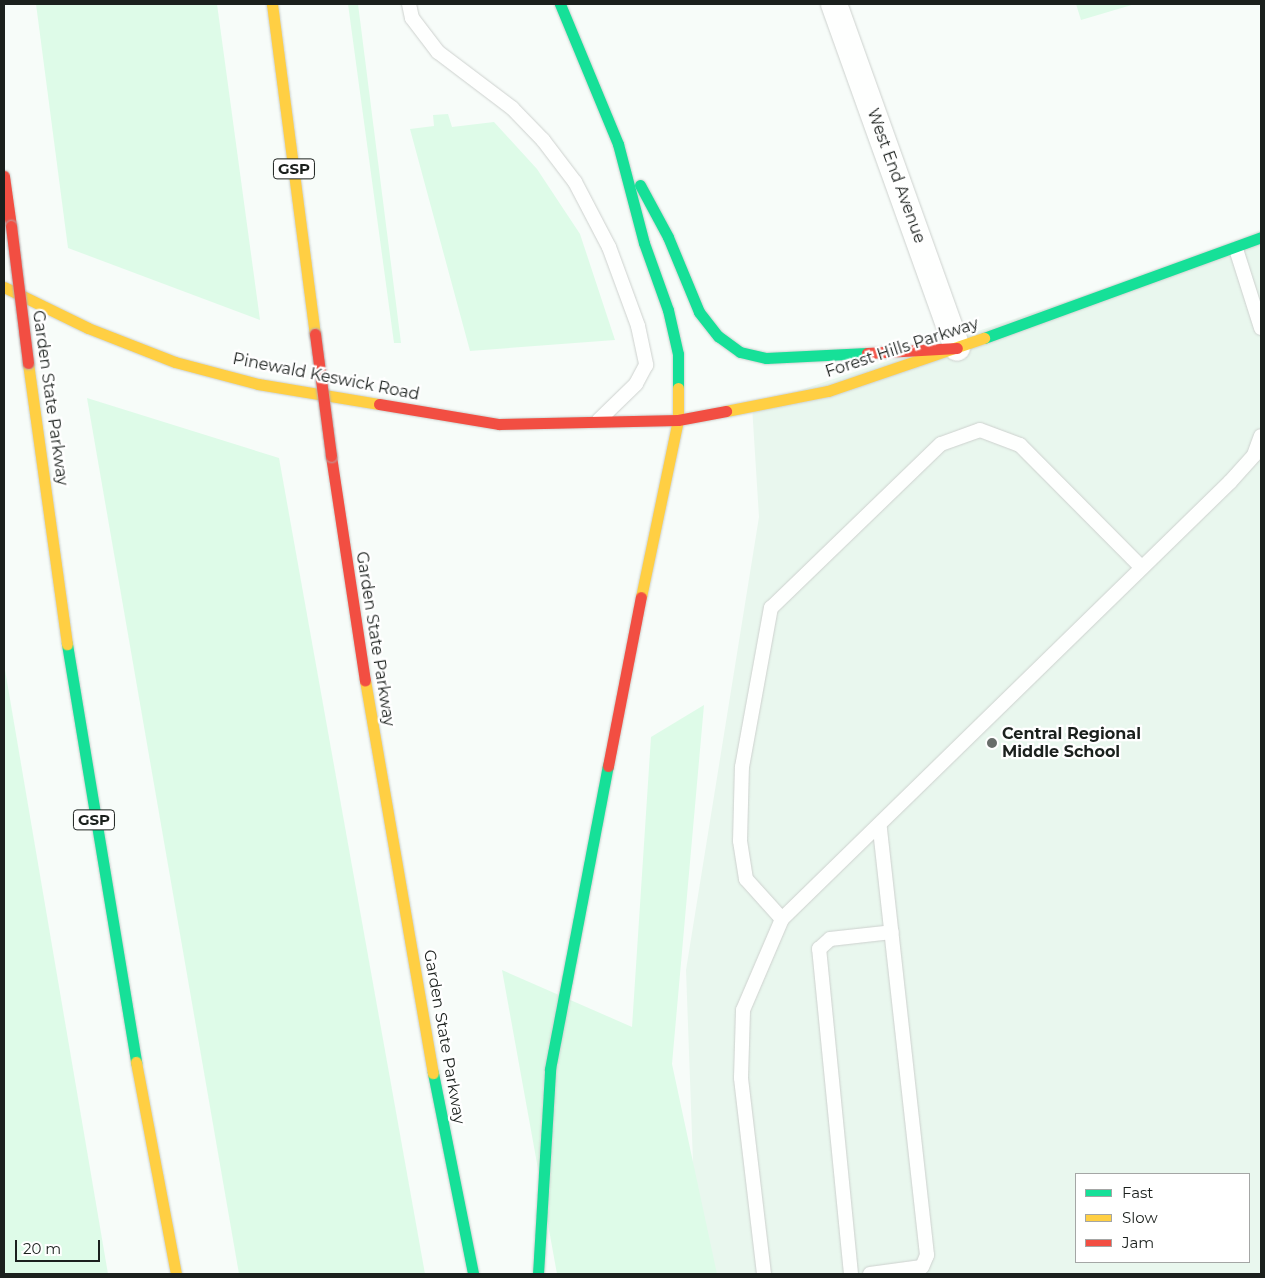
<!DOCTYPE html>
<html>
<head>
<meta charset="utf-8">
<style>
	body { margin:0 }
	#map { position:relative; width:1265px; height:1278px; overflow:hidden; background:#f7fcf9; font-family:Montserrat,sans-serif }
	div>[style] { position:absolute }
	.built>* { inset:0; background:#e9f7ee }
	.green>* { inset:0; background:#defbe8 }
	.roads { filter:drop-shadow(0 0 1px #cdd1ce) drop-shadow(0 0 1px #cdd1ce) }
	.lane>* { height:14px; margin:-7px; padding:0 7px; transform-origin:7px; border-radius:7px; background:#fefffe }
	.street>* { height:26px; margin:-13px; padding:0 13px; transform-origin:13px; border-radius:13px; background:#fefffe }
	.fast>* { height:11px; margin:-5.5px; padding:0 5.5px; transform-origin:5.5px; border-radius:5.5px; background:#16e098 }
	.slow>* { height:11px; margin:-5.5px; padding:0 5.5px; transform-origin:5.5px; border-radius:5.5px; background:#ffcf43 }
	.jam>* { height:11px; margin:-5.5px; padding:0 5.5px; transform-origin:5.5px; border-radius:5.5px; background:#f24e42 }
	.bridges { filter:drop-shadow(0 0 1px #b4a9aa) drop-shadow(0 0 1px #b4a9aa) }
	.jam-bridge>* { height:11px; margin:-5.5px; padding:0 5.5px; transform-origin:5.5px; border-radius:5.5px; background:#f24e42 }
	.dots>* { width:14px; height:14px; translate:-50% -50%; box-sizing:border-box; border:2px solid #fff; border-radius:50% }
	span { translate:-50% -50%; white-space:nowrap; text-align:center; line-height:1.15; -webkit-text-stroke:4.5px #fff; paint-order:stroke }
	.shield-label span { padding:1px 4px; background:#fff; border:1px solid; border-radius:4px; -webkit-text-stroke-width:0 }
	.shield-label { font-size:15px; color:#1b201d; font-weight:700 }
	.street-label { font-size:16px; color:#1b201d }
	.poi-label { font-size:16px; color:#1b201d; font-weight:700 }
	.left { translate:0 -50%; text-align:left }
	.frame { position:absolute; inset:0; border:5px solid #1b201d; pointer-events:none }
	.legend { position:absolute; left:1075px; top:1173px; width:175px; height:90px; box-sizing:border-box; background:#fff; border:1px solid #a4a6a5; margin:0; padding:6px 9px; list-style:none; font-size:15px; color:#1b201d }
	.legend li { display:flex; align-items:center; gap:10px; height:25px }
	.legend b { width:25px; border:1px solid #a4a6a5 }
	.scale { position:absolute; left:15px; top:1240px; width:85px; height:22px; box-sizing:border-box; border:2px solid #1b201d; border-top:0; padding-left:6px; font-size:15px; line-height:18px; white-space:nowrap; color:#1b201d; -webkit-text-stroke:4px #fff; paint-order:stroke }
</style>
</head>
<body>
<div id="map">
	<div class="built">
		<i style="clip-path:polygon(evenodd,1261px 237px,1261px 1274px,702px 1274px,696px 1245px,686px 970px,759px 517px,752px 406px,1261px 237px,1076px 1174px,1249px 1174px,1249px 1262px,1076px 1262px,1076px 1174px)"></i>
	</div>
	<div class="green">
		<i style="clip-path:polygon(36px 4px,217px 4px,260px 320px,68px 248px)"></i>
		<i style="clip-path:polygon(348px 4px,358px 4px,401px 343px,394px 343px)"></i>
		<i style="clip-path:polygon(1076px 4px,1135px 4px,1081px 20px)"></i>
		<i style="clip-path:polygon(448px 114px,452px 127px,494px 122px,537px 169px,580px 234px,615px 340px,470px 351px,410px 129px,434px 126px,433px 115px)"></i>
		<i style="clip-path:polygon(87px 398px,279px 458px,425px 1274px,239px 1274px)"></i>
		<i style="clip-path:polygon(4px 664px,108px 1274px,4px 1274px)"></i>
		<i style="clip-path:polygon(704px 705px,672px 1064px,717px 1274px,557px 1274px,502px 970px,632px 1027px,651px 737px)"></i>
	</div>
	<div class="roads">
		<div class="lane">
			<i style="left:409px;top:4px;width:14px;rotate:78deg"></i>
			<i style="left:412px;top:18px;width:43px;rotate:52.6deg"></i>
			<i style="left:438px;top:52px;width:93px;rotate:37.1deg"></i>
			<i style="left:512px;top:108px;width:45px;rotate:45.9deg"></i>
			<i style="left:543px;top:140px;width:53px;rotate:52.7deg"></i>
			<i style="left:575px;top:182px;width:73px;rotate:62.4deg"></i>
			<i style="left:609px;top:247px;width:84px;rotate:69.8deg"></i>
			<i style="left:638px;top:326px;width:40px;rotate:78deg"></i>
			<i style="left:646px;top:365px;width:21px;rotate:118deg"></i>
			<i style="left:636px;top:384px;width:52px;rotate:135.8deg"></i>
			<i style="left:1236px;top:249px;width:83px;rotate:72.4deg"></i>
			<i style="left:782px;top:919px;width:54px;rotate:-132deg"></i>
			<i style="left:746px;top:879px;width:38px;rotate:-99deg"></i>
			<i style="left:740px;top:841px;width:74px;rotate:-88.5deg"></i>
			<i style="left:742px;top:767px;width:162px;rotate:-79.7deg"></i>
			<i style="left:771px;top:608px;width:236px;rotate:-44deg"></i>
			<i style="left:941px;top:444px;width:41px;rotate:-19.7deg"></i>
			<i style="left:980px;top:430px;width:43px;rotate:20.6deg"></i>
			<i style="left:1020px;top:445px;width:173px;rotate:45.2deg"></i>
			<i style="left:764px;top:1274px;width:197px;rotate:-96.7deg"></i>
			<i style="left:741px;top:1078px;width:68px;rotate:-88.3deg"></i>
			<i style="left:743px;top:1010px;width:99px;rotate:-66.8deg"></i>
			<i style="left:782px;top:919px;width:626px;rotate:-44.29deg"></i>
			<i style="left:1230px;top:482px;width:36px;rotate:-48deg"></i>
			<i style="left:1254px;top:455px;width:20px;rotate:-70deg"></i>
			<i style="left:851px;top:1274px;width:327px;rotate:-95.6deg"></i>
			<i style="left:819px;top:949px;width:15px;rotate:-42deg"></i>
			<i style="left:830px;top:939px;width:62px;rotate:-6.4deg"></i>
			<i style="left:870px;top:1274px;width:52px;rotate:-7.7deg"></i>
			<i style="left:922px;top:1267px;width:13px;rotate:-67deg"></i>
			<i style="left:927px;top:1255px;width:432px;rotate:-96.3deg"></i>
		</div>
		<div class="street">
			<i style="left:834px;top:4px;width:365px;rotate:70.3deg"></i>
		</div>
		<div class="fast">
			<i style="left:560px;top:4px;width:152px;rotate:67.5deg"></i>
			<i style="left:618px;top:144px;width:102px;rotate:75.3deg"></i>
			<i style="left:644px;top:243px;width:71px;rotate:70.3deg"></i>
			<i style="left:668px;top:310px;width:45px;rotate:77.2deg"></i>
			<i style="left:678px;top:354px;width:34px;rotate:90deg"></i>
			<i style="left:640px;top:185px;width:59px;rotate:61.7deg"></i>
			<i style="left:668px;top:237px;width:81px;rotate:67.5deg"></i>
			<i style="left:699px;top:312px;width:31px;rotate:52deg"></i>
			<i style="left:718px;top:336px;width:27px;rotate:36deg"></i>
			<i style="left:740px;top:352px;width:27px;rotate:13deg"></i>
			<i style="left:766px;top:358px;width:101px;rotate:-2.8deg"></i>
			<i style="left:984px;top:338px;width:295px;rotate:-20deg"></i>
			<i style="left:67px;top:644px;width:424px;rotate:80.6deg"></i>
			<i style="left:433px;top:1073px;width:205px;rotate:78.7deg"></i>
			<i style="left:538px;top:1274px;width:205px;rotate:-86.6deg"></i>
			<i style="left:550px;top:1069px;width:309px;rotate:-79.2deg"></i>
		</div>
		<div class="slow">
			<i style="left:272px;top:4px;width:333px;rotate:82.6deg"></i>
			<i style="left:4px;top:287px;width:93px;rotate:26deg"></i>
			<i style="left:88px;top:328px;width:93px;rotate:21.3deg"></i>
			<i style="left:175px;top:362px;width:86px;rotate:14.8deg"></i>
			<i style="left:258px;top:384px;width:123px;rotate:9.4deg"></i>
			<i style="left:28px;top:363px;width:284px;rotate:82.1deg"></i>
			<i style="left:726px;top:411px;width:104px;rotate:-11.1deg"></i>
			<i style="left:828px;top:391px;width:165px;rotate:-18.8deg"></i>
			<i style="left:641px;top:597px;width:181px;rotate:-78.2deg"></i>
			<i style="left:678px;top:420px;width:32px;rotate:-90deg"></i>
			<i style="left:365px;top:680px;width:399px;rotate:80.2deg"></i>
			<i style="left:136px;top:1062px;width:216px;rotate:79.3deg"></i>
		</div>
		<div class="jam">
			<i style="left:4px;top:176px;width:50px;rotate:82deg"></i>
			<i style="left:867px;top:353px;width:90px;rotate:-3.2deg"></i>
			<i style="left:379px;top:404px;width:122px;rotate:9.5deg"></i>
			<i style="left:499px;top:424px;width:179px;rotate:-1.3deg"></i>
			<i style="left:678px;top:420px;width:49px;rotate:-10.6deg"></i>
			<i style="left:331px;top:456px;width:227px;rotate:81.4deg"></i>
			<i style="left:608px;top:766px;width:172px;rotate:-79deg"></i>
		</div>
	</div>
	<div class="bridges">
		<div class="jam-bridge">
			<i style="left:11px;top:226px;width:138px;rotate:82.9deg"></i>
			<i style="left:315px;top:334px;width:123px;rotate:82.5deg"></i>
		</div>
	</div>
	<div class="dots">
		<i style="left:992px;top:743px;background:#686d6a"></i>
	</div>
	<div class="shield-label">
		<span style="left:294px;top:169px">GSP</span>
		<span style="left:94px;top:820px">GSP</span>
	</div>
	<div class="street-label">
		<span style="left:896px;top:176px;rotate:70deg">West End Avenue</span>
		<span style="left:902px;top:348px;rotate:-18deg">Forest Hills Parkway</span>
		<span style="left:326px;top:377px;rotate:11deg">Pinewald Keswick Road</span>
		<span style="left:50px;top:398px;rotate:82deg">Garden State Parkway</span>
		<span style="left:375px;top:639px;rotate:81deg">Garden State Parkway</span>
		<span style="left:444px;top:1037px;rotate:80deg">Garden State Parkway</span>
	</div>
	<div class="poi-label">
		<span class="left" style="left:1002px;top:743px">Central Regional<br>Middle School</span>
	</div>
	<div class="frame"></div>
	<ul class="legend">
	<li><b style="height:6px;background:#16e098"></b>Fast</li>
	<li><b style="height:6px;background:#ffcf43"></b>Slow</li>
	<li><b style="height:6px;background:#f24e42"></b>Jam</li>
	</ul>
	<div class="scale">20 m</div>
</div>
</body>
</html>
